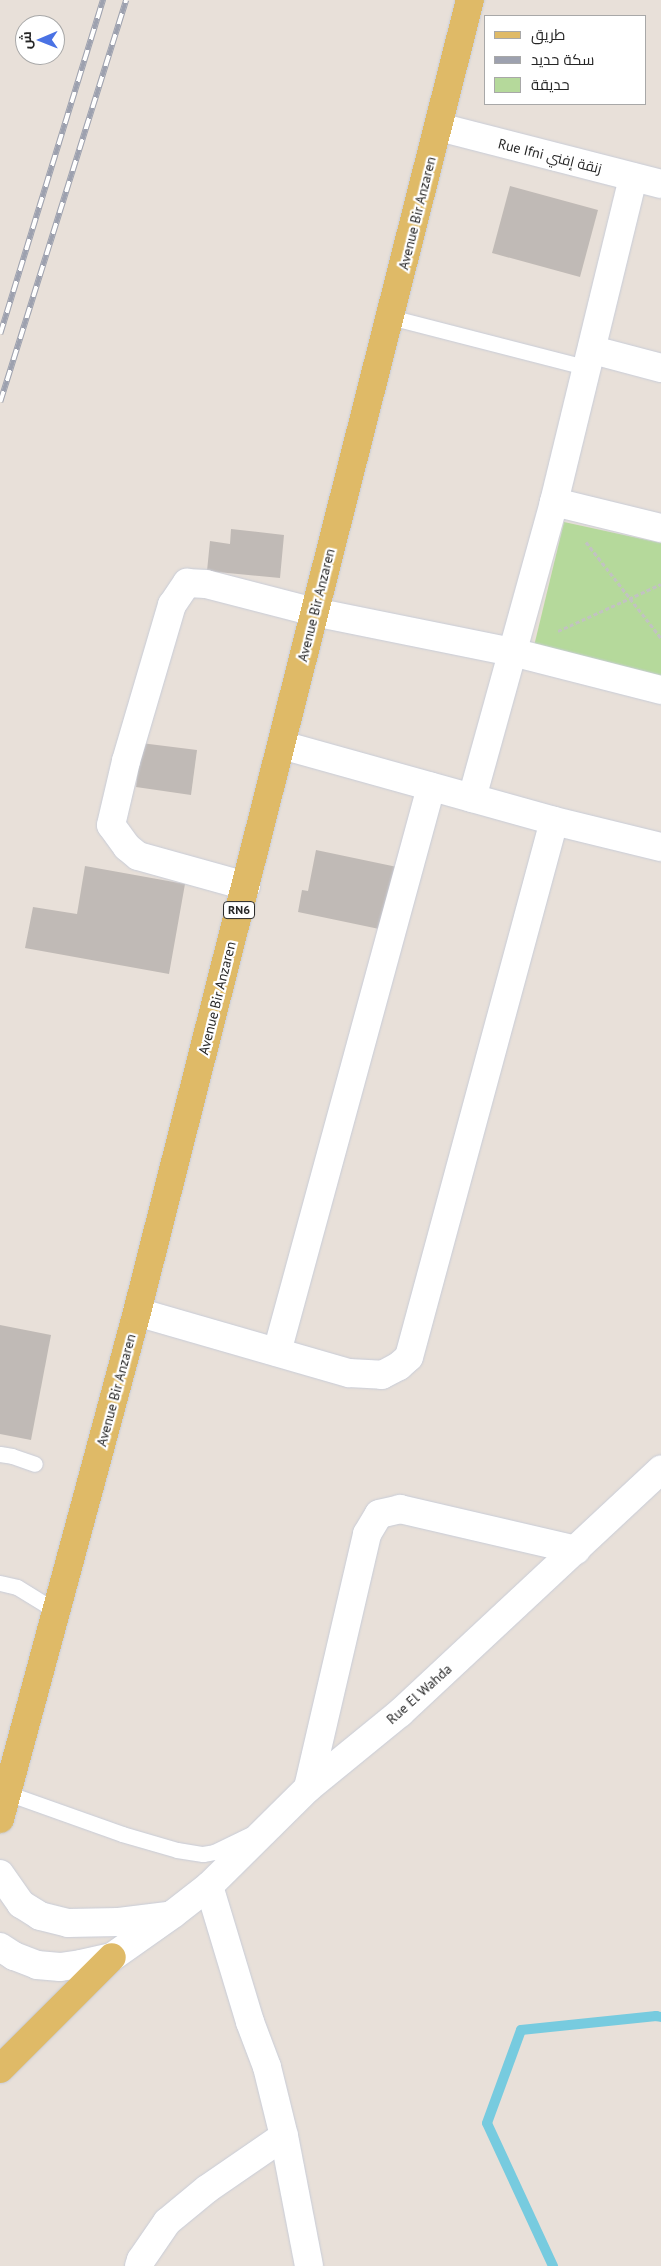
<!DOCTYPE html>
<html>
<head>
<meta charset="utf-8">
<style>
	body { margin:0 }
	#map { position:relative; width:661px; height:2266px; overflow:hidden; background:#e8e0d9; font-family:"PT Sans",Cairo,sans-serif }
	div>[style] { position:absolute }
	.green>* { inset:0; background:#b5d99b }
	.stream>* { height:10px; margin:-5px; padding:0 5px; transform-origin:5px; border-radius:5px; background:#77cbdf }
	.building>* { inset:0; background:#c0bab6 }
	.path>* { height:3px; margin-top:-1.5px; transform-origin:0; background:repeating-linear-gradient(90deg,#c2c2c2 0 4px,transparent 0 6.5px) }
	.roads { filter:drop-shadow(0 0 1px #c8ccd7) drop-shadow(0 0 1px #c8ccd7) }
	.service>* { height:15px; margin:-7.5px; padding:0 7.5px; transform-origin:7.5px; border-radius:7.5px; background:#fff }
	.minor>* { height:28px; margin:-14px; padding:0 14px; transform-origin:14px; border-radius:14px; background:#fff }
	.tertiary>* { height:28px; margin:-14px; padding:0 14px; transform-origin:14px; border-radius:14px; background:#fff }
	.primary>* { height:28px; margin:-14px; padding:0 14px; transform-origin:14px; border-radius:14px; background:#dfba67 }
	.rail>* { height:5.5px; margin-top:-2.75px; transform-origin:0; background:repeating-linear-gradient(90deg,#fff 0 11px,#9da1af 0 22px); box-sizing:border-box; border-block:1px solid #9da1af }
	span { translate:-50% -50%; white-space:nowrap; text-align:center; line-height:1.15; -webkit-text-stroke:4.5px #fff; paint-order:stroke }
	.shield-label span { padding:1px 4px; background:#fff; border:1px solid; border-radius:4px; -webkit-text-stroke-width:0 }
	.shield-label { font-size:12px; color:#262626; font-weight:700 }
	.street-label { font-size:14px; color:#262626 }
	.legend { position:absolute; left:484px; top:15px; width:162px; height:90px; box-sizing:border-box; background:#fff; border:1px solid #a8a8a8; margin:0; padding:6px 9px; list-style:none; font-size:15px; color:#262626 }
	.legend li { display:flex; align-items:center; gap:10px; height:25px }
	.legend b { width:25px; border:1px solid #a8a8a8 }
	.north { position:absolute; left:15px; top:15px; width:50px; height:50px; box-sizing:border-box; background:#fff; border:1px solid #a8a8a8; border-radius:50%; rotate:269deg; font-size:14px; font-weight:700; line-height:20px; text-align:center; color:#262626 }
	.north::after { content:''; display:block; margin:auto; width:18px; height:22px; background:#4a72e4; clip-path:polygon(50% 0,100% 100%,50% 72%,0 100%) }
</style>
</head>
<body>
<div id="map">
	<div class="green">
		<i style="clip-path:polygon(564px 522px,661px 543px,661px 677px,534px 646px)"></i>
	</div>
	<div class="stream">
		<i style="left:553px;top:2266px;width:157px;rotate:-114.8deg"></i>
		<i style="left:487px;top:2123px;width:99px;rotate:-69.9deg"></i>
		<i style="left:521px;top:2030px;width:136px;rotate:-5.9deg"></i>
		<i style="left:656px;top:2016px;width:5px;rotate:11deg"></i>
	</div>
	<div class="building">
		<i style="clip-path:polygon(510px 186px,598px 210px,580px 277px,492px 253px)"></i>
		<i style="clip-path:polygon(231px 529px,284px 535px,280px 578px,207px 571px,210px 541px,230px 544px)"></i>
		<i style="clip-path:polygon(141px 743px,197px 750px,191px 795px,136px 787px)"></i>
		<i style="clip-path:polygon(316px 850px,397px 867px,384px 930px,298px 912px,302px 890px,308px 891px)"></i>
		<i style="clip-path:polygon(85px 866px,185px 884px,169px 974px,25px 948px,33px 907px,77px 914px)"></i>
		<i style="clip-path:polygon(0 1325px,51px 1335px,31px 1440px,0 1434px)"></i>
	</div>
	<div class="path">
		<i style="left:586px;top:542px;width:122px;rotate:52deg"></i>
		<i style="left:558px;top:631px;width:113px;rotate:-24.5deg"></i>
	</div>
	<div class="roads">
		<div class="service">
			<i style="left:390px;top:317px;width:204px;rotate:14.4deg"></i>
			<i style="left:0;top:1454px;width:12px;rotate:9deg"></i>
			<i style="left:12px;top:1456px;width:24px;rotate:19deg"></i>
			<i style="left:0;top:1583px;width:17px;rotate:13deg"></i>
			<i style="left:17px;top:1587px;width:46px;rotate:31.6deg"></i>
			<i style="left:7px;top:1793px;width:122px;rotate:19.6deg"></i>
			<i style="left:122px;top:1834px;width:57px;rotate:16.2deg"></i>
			<i style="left:177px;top:1850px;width:26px;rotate:9deg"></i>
			<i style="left:203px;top:1854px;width:11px;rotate:-10deg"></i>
			<i style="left:214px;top:1852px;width:39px;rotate:-26deg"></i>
		</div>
		<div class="minor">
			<i style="left:439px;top:127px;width:229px;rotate:14.4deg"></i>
			<i style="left:593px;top:350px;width:70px;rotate:14.8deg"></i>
			<i style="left:554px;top:502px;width:110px;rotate:13.7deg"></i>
			<i style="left:282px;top:745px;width:282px;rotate:15.6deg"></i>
			<i style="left:554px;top:821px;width:110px;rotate:13.7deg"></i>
			<i style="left:472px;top:798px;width:307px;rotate:-74.5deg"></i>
			<i style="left:554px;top:502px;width:334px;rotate:-76.3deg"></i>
			<i style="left:246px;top:886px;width:112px;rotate:-164.5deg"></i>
			<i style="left:138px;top:856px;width:14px;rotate:-141deg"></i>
			<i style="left:127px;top:847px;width:27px;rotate:-126deg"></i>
			<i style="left:111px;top:825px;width:66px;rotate:-76.8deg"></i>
			<i style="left:126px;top:761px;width:163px;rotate:-73.6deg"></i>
			<i style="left:172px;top:605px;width:27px;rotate:-56deg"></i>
			<i style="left:187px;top:583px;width:19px;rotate:3deg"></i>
			<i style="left:206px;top:584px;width:112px;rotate:14.5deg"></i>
			<i style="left:314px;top:612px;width:202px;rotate:11.4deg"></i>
			<i style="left:512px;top:652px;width:154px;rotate:14.3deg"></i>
			<i style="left:137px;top:1312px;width:221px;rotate:16.1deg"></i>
			<i style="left:349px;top:1373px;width:33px;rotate:3deg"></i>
			<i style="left:382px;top:1375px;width:19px;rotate:-28deg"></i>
			<i style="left:399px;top:1366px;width:13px;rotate:-42deg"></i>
			<i style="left:409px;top:1357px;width:555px;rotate:-74.86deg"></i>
			<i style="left:277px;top:1352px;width:586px;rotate:-74.75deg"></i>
			<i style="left:308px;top:1788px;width:261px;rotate:-76.9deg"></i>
			<i style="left:367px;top:1534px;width:23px;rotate:-59deg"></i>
			<i style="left:379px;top:1514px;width:22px;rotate:-13deg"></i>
			<i style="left:400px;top:1509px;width:181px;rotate:13.1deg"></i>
			<i style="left:209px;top:1886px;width:142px;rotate:73.2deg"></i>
			<i style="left:250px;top:2022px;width:48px;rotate:69.3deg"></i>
			<i style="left:267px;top:2067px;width:71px;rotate:76.2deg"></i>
			<i style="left:284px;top:2136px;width:132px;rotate:79.1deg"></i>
			<i style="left:139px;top:2266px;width:6px;rotate:-72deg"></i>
			<i style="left:141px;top:2260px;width:46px;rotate:-55.6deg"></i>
			<i style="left:167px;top:2222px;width:52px;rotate:-39.5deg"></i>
			<i style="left:207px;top:2189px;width:93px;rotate:-34.5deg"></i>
		</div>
		<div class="tertiary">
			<i style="left:0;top:1874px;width:37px;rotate:55deg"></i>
			<i style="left:21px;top:1904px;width:22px;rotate:32deg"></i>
			<i style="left:40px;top:1916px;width:29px;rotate:14deg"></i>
			<i style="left:68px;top:1923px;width:51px;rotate:-1.1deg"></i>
			<i style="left:119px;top:1922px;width:47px;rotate:-7.3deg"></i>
			<i style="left:0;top:1947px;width:17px;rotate:33deg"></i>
			<i style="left:14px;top:1956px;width:25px;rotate:21deg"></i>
			<i style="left:37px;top:1965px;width:23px;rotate:5deg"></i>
			<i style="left:60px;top:1967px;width:21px;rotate:-8deg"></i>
			<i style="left:81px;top:1964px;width:32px;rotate:-13deg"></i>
			<i style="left:112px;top:1957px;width:75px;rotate:-35.2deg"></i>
			<i style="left:173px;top:1914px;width:46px;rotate:-37.9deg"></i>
			<i style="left:209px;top:1886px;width:139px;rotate:-44.7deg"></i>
			<i style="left:308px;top:1788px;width:119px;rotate:-39.2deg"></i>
			<i style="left:400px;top:1713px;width:357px;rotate:-43deg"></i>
		</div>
		<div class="primary">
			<i style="left:0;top:1819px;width:525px;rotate:-74.88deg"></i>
			<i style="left:137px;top:1312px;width:1354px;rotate:-75.76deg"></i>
			<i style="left:0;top:2069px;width:158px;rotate:-45deg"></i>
		</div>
	</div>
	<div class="rail">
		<i style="left:0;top:334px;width:350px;rotate:-72.9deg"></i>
		<i style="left:0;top:402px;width:421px;rotate:-72.6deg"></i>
	</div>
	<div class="shield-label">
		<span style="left:239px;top:910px">RN6</span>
	</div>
	<div class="street-label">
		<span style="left:550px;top:156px;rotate:14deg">Rue Ifni زنقة إفني</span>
		<span style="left:417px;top:213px;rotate:-76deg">Avenue Bir Anzaren</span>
		<span style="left:316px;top:605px;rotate:-76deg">Avenue Bir Anzaren</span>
		<span style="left:217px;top:998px;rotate:-76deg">Avenue Bir Anzaren</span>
		<span style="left:116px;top:1390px;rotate:-75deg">Avenue Bir Anzaren</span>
		<span style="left:419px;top:1694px;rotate:-42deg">Rue El Wahda</span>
	</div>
	<ul class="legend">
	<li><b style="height:6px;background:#dfba67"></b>طريق</li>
	<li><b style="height:6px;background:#9da1af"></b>سكة حديد</li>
	<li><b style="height:14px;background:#b5d99b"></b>حديقة</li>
	</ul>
	<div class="north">ش</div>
</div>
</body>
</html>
